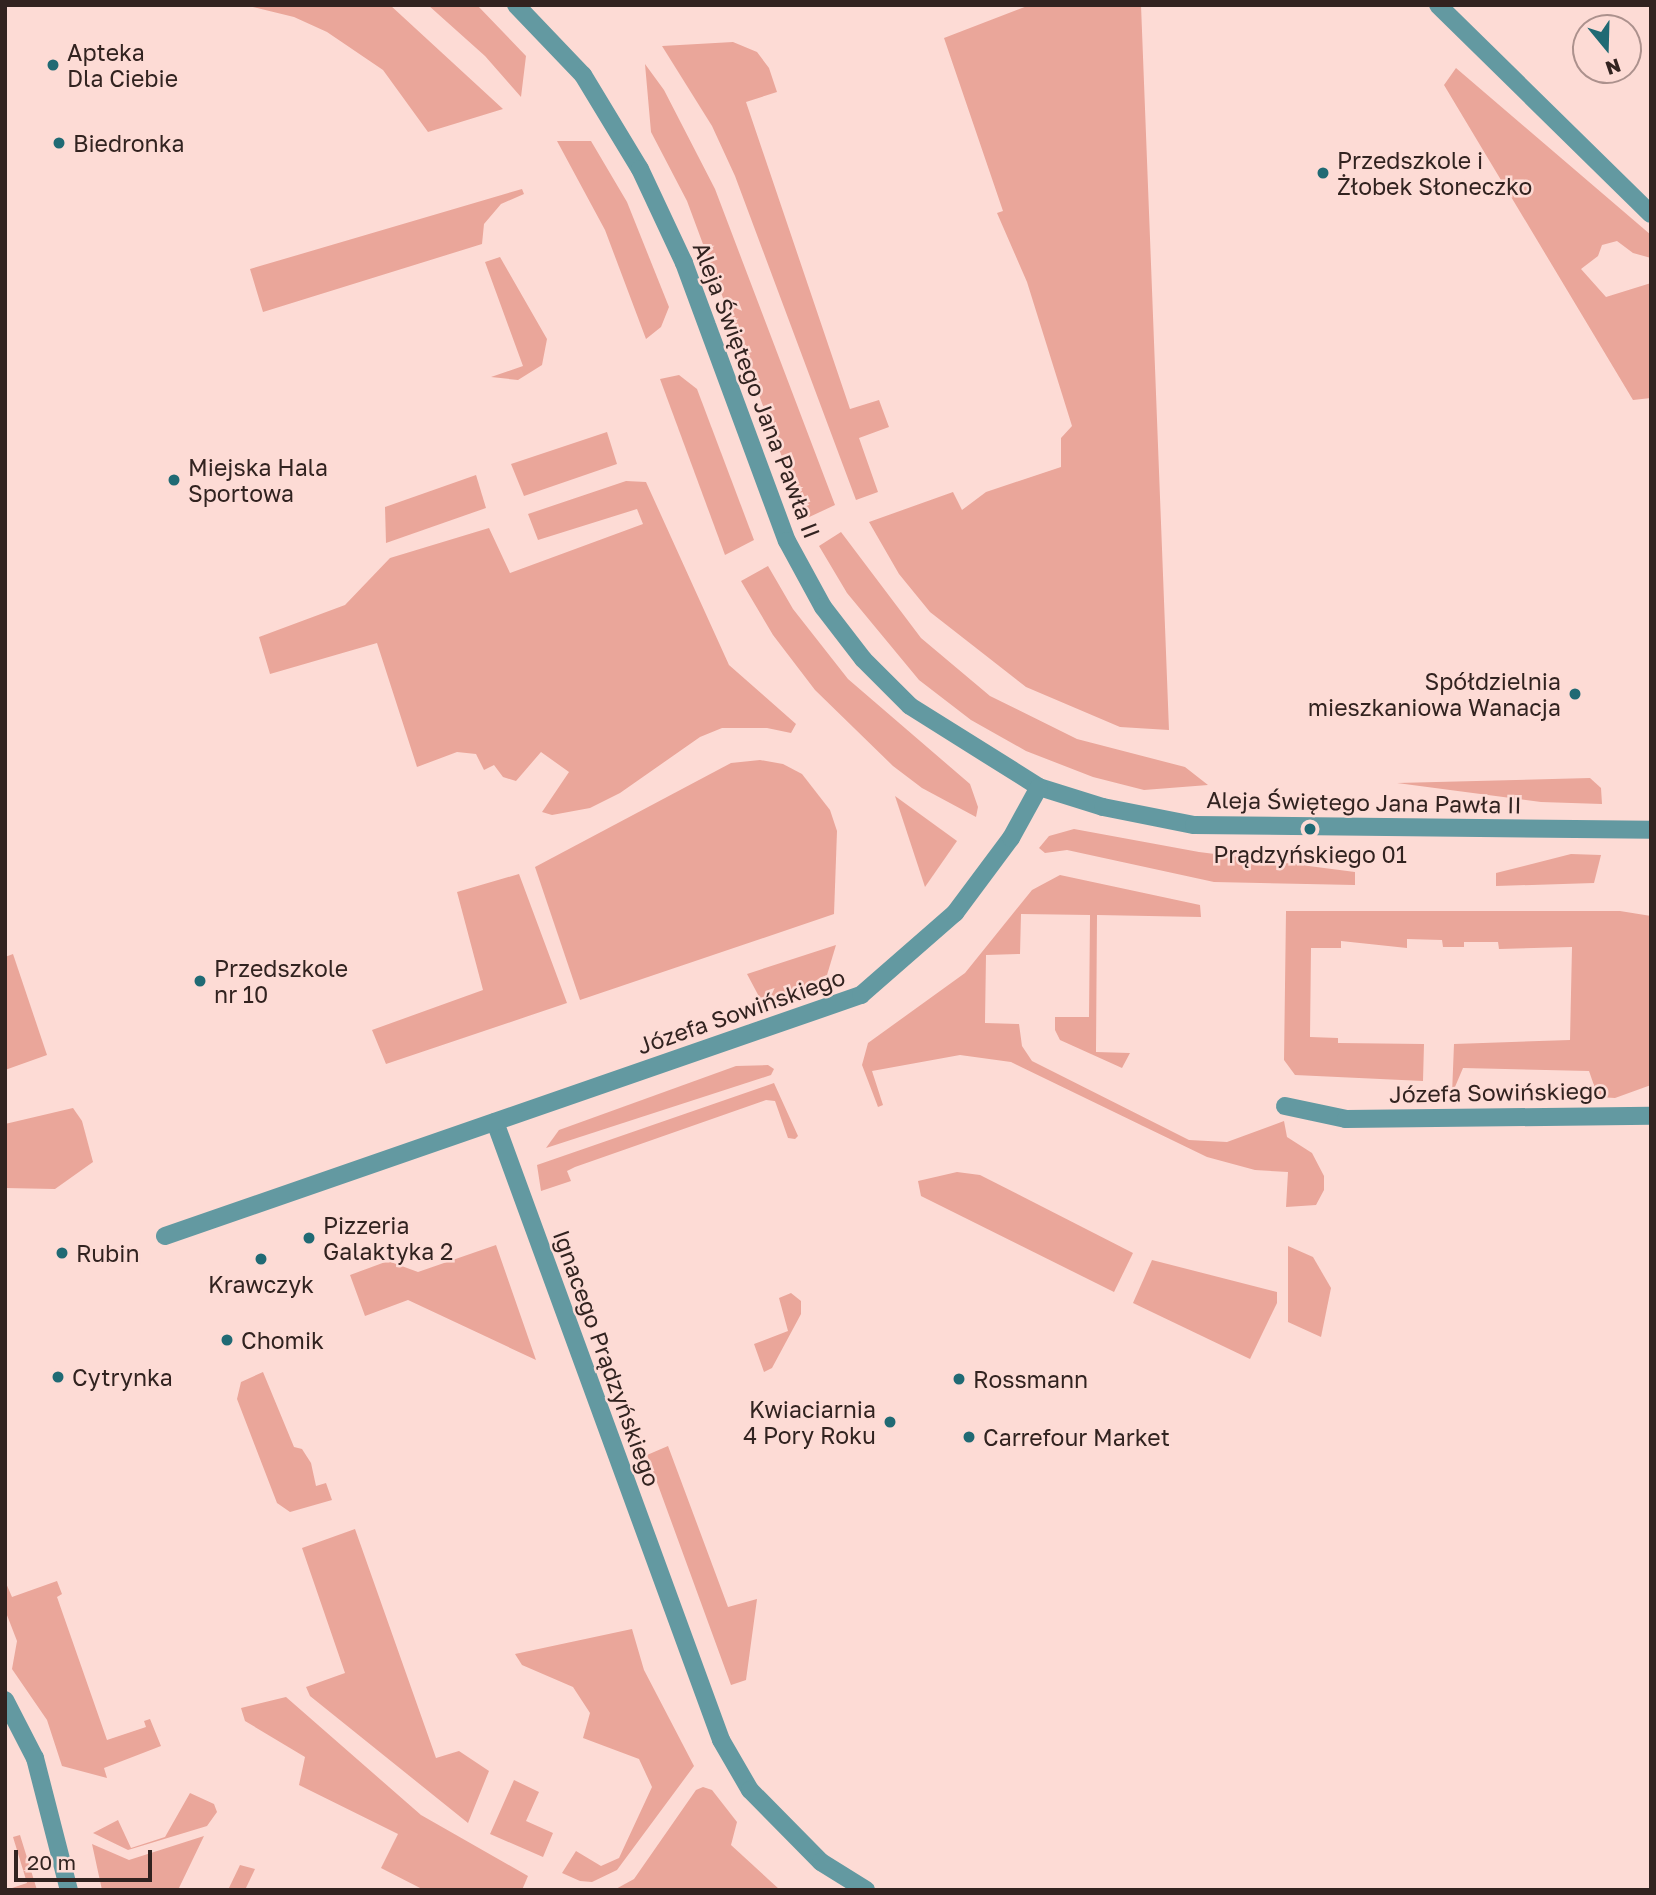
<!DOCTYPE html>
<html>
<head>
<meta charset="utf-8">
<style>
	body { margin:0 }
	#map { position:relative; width:1656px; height:1895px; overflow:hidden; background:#fddbd5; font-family:"Golos Text",sans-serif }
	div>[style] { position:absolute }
	.green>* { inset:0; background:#eaa69a }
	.minor>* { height:18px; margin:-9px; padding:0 9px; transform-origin:9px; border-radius:9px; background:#6399a1 }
	.dots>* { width:19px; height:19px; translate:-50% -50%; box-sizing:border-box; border:4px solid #fddbd5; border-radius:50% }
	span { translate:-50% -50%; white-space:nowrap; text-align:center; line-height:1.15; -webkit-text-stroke:5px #fddbd5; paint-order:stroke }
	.poi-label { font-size:23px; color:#322320 }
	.left { translate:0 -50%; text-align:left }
	.right { translate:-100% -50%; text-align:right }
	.street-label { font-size:23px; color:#322320 }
	.frame { position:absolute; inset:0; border:7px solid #322320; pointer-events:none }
	.north { position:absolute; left:1572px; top:14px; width:70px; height:70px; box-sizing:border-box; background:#fddbd5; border:2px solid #ac918d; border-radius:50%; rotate:161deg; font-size:19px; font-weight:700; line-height:28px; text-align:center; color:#322320 }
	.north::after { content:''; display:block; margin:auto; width:24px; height:32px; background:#206a74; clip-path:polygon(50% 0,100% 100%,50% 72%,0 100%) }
	.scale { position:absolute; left:14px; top:1850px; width:138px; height:32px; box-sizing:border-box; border:4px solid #322320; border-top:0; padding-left:9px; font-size:21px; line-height:24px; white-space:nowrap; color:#322320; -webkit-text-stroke:5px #fddbd5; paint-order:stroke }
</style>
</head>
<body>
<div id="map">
	<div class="green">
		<i style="clip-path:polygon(245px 5px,390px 5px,503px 109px,428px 132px,383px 70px,327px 32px,294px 17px)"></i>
		<i style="clip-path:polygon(428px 5px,477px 5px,526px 56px,521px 97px,485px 56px)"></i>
		<i style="clip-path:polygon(1030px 5px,1141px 5px,1169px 730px,1120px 727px,1026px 687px,930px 612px,899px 574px,869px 522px,953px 492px,962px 510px,986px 492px,1061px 467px,1061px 438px,1072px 426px,1027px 282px,997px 213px,1003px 211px,944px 38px)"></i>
		<i style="clip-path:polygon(733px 42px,757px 52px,769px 68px,777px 92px,746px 102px,850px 409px,879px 400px,889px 427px,859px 438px,878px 492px,856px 500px,735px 176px,712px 126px,662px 46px)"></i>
		<i style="clip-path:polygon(645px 64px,664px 90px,715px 189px,835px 505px,805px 519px,687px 201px,651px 132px)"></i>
		<i style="clip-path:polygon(1456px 68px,1651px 235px,1651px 258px,1633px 253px,1617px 241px,1602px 245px,1598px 256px,1581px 269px,1606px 297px,1651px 283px,1651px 398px,1633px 400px,1444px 85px)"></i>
		<i style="clip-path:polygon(557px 141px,591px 141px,627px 202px,669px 307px,661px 327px,646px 339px,605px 230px)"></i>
		<i style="clip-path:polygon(522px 189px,524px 194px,501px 204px,484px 224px,482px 244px,263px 312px,250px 269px)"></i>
		<i style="clip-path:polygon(500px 257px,547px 339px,542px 365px,518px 380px,491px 377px,523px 366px,485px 262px)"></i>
		<i style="clip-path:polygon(679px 375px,697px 389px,754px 540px,725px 555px,660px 379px)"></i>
		<i style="clip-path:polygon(607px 432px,617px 464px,524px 496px,511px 464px)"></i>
		<i style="clip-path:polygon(476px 475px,486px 508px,386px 543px,385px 507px)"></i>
		<i style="clip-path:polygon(626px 481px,646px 482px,729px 665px,796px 724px,791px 733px,767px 728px,722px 728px,700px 737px,620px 793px,590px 808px,552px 815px,542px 812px,569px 772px,541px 752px,516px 781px,503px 777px,494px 765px,484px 770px,476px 754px,457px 752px,417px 767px,377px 643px,270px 674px,259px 637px,345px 605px,390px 558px,489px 528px,510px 573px,643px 524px,637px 509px,538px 540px,528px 514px)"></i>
		<i style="clip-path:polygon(841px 532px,921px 638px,990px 696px,1077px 739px,1185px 767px,1208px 785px,1144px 790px,1093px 777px,1026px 751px,971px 720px,919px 680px,847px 593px,819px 546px)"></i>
		<i style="clip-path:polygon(768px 566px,793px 609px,848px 679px,970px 784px,978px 807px,976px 817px,922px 788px,893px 766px,815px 690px,773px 635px,741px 581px)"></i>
		<i style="clip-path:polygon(760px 760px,783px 764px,802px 774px,830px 810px,837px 831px,834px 914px,580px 1000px,535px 867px,731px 763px)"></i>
		<i style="clip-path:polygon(1590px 778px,1601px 788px,1602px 804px,1541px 802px,1397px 783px)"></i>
		<i style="clip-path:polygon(895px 796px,957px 841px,925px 887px)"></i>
		<i style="clip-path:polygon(1074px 829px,1199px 852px,1355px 872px,1355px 885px,1214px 882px,1067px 850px,1045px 853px,1039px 848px,1049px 836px)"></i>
		<i style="clip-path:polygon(1571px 854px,1601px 855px,1594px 883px,1496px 886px,1496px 873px)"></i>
		<i style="clip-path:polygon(519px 874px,567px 1003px,386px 1064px,372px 1030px,483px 990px,457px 892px)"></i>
		<i style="clip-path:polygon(1060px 875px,1200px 905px,1201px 917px,1097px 915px,1096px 1052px,1130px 1053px,1122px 1068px,1060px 1040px,1055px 1030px,1055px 1017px,1089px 1017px,1090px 915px,1021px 914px,1020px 954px,986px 955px,985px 1023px,1019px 1024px,1022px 1046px,1032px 1061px,1189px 1140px,1227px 1142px,1284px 1121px,1287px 1137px,1312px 1153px,1324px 1176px,1324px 1190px,1316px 1205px,1286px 1207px,1288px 1172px,1255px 1170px,1207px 1157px,1011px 1062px,960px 1055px,872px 1071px,883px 1105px,878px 1107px,862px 1065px,868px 1043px,965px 973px,1032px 890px)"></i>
		<i style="clip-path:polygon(1286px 911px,1620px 911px,1651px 916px,1651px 1085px,1615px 1098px,1598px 1097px,1589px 1071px,1463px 1068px,1452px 1094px,1454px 1044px,1570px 1040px,1572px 947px,1499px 949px,1498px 942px,1464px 942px,1464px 947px,1443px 947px,1442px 940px,1407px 939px,1407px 948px,1341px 941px,1341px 948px,1311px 948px,1310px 1037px,1338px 1038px,1338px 1043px,1424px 1044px,1423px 1081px,1295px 1075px,1284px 1060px)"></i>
		<i style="clip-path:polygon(836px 945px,827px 975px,764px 1006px,747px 974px)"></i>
		<i style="clip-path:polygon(13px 954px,47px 1055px,5px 1070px,5px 957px)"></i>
		<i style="clip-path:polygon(736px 1066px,768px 1065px,774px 1069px,771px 1075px,546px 1148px,559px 1130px)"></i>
		<i style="clip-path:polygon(774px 1083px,798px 1136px,795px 1139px,788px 1138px,775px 1101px,766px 1100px,575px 1167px,567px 1171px,571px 1181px,541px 1191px,537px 1165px)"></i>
		<i style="clip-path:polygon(73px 1108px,82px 1121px,93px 1162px,55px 1189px,5px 1188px,5px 1124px)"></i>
		<i style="clip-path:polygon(957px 1172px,980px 1175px,1133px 1253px,1114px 1292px,921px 1196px,918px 1181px)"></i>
		<i style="clip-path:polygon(496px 1245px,536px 1360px,408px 1300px,365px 1316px,350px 1275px,388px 1261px,418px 1272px)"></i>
		<i style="clip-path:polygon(1288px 1246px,1313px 1257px,1331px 1288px,1321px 1337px,1288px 1322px)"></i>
		<i style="clip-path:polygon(1152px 1260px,1277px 1292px,1277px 1303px,1250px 1359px,1133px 1303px)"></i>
		<i style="clip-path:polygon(791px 1293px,801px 1301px,801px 1314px,772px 1368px,764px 1372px,754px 1344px,788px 1331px,779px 1298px)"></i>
		<i style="clip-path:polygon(263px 1372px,294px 1447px,302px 1449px,311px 1463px,316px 1486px,326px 1483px,332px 1500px,290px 1512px,277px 1503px,237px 1399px,241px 1382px)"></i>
		<i style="clip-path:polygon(668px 1446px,728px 1607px,757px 1599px,746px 1680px,731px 1685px,647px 1455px)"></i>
		<i style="clip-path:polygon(355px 1529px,436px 1758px,459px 1751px,489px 1771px,468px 1823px,310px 1696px,306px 1687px,345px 1673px,302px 1548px)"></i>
		<i style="clip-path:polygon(5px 1581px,12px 1597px,57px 1581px,62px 1594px,57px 1597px,107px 1740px,146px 1727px,144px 1721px,150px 1719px,161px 1746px,104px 1768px,107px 1778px,62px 1766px,47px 1720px,12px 1669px,17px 1641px,5px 1610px)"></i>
		<i style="clip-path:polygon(632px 1629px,644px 1670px,694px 1766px,617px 1870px,592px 1882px,580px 1881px,562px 1873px,576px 1851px,601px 1866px,619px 1858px,652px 1787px,639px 1759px,583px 1738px,590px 1713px,573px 1687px,522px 1665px,515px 1654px)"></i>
		<i style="clip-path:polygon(286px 1697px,421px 1815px,528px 1876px,522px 1890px,424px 1890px,381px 1868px,398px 1834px,299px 1785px,305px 1757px,245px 1721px,241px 1708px)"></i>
		<i style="clip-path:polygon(514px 1780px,539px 1792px,526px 1821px,553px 1833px,543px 1857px,490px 1834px)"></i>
		<i style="clip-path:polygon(703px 1787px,712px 1790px,737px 1822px,731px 1845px,780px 1890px,614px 1890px,634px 1879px,696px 1790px)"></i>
		<i style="clip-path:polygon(190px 1793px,214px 1804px,217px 1812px,207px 1826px,128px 1850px,93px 1833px,118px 1820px,131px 1848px,165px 1837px)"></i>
		<i style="clip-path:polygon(20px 1835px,37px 1890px,6px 1890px,27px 1883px,13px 1837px)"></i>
		<i style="clip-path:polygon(204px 1836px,178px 1890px,102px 1890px,92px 1844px,129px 1860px)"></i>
		<i style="clip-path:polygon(240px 1865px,255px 1869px,245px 1890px,228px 1890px)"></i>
	</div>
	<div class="minor">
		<i style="left:516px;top:5px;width:97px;rotate:46.3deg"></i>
		<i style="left:583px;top:75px;width:110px;rotate:58.8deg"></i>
		<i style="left:640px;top:169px;width:104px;rotate:64.9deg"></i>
		<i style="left:684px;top:263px;width:296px;rotate:69.7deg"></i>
		<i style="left:787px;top:541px;width:75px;rotate:61.4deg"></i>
		<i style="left:823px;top:607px;width:66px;rotate:52.4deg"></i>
		<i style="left:863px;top:659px;width:66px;rotate:45deg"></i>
		<i style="left:910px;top:706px;width:152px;rotate:32.1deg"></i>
		<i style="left:1039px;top:787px;width:67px;rotate:17.4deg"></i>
		<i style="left:1103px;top:807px;width:93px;rotate:11.2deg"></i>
		<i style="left:1194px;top:825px;width:457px;rotate:0.6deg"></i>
		<i style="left:1438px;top:5px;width:298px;rotate:44.5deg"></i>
		<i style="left:1285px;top:1106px;width:62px;rotate:12deg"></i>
		<i style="left:1346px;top:1119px;width:305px;rotate:-0.6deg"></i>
		<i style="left:495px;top:1122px;width:658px;rotate:69.91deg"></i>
		<i style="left:721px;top:1740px;width:58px;rotate:59.9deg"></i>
		<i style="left:750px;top:1790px;width:101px;rotate:45.4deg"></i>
		<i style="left:821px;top:1862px;width:53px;rotate:31.9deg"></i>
		<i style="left:165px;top:1236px;width:737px;rotate:-19.1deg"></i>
		<i style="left:861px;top:995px;width:125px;rotate:-41.1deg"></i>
		<i style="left:955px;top:913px;width:94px;rotate:-53.3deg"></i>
		<i style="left:1011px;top:838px;width:58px;rotate:-61.2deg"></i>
		<i style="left:5px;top:1700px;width:65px;rotate:62.7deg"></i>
		<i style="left:35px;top:1758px;width:136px;rotate:75.6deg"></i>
	</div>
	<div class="dots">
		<i style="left:53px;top:65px;background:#206a74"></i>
		<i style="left:59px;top:143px;background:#206a74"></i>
		<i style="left:1323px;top:173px;background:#206a74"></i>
		<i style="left:174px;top:480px;background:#206a74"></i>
		<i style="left:1575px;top:694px;background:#206a74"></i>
		<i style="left:1310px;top:829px;background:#206a74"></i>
		<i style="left:200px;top:981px;background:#206a74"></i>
		<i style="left:309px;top:1238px;background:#206a74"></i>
		<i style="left:62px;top:1253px;background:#206a74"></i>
		<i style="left:261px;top:1259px;background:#206a74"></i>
		<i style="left:227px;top:1340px;background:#206a74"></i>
		<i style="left:58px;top:1377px;background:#206a74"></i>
		<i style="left:959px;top:1379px;background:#206a74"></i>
		<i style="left:890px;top:1422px;background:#206a74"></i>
		<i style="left:969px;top:1437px;background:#206a74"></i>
	</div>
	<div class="poi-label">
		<span class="left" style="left:67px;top:65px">Apteka<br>Dla Ciebie</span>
		<span class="left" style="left:73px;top:143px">Biedronka</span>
		<span class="left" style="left:1337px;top:173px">Przedszkole i<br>Żłobek Słoneczko</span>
		<span class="left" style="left:188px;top:480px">Miejska Hala<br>Sportowa</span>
		<span class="right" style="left:1561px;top:694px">Spółdzielnia<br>mieszkaniowa Wanacja</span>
		<span style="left:1310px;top:854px">Prądzyńskiego 01</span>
		<span class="left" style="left:214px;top:981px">Przedszkole<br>nr 10</span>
		<span class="left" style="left:323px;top:1238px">Pizzeria<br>Galaktyka 2</span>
		<span class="left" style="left:76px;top:1253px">Rubin</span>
		<span style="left:261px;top:1284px">Krawczyk</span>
		<span class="left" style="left:241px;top:1340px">Chomik</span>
		<span class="left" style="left:72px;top:1377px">Cytrynka</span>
		<span class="left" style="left:973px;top:1379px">Rossmann</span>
		<span class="right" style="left:876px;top:1422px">Kwiaciarnia<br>4 Pory Roku</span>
		<span class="left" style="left:983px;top:1437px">Carrefour Market</span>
	</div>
	<div class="street-label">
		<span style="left:757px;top:390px;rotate:69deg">Aleja Świętego Jana Pawła II</span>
		<span style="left:1364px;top:802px;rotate:1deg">Aleja Świętego Jana Pawła II</span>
		<span style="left:741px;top:1011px;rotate:-19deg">Józefa Sowińskiego</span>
		<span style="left:1498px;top:1092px;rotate:-1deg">Józefa Sowińskiego</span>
		<span style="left:607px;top:1358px;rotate:70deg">Ignacego Prądzyńskiego</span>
	</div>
	<div class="frame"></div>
	<div class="north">N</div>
	<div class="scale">20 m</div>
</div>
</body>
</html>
